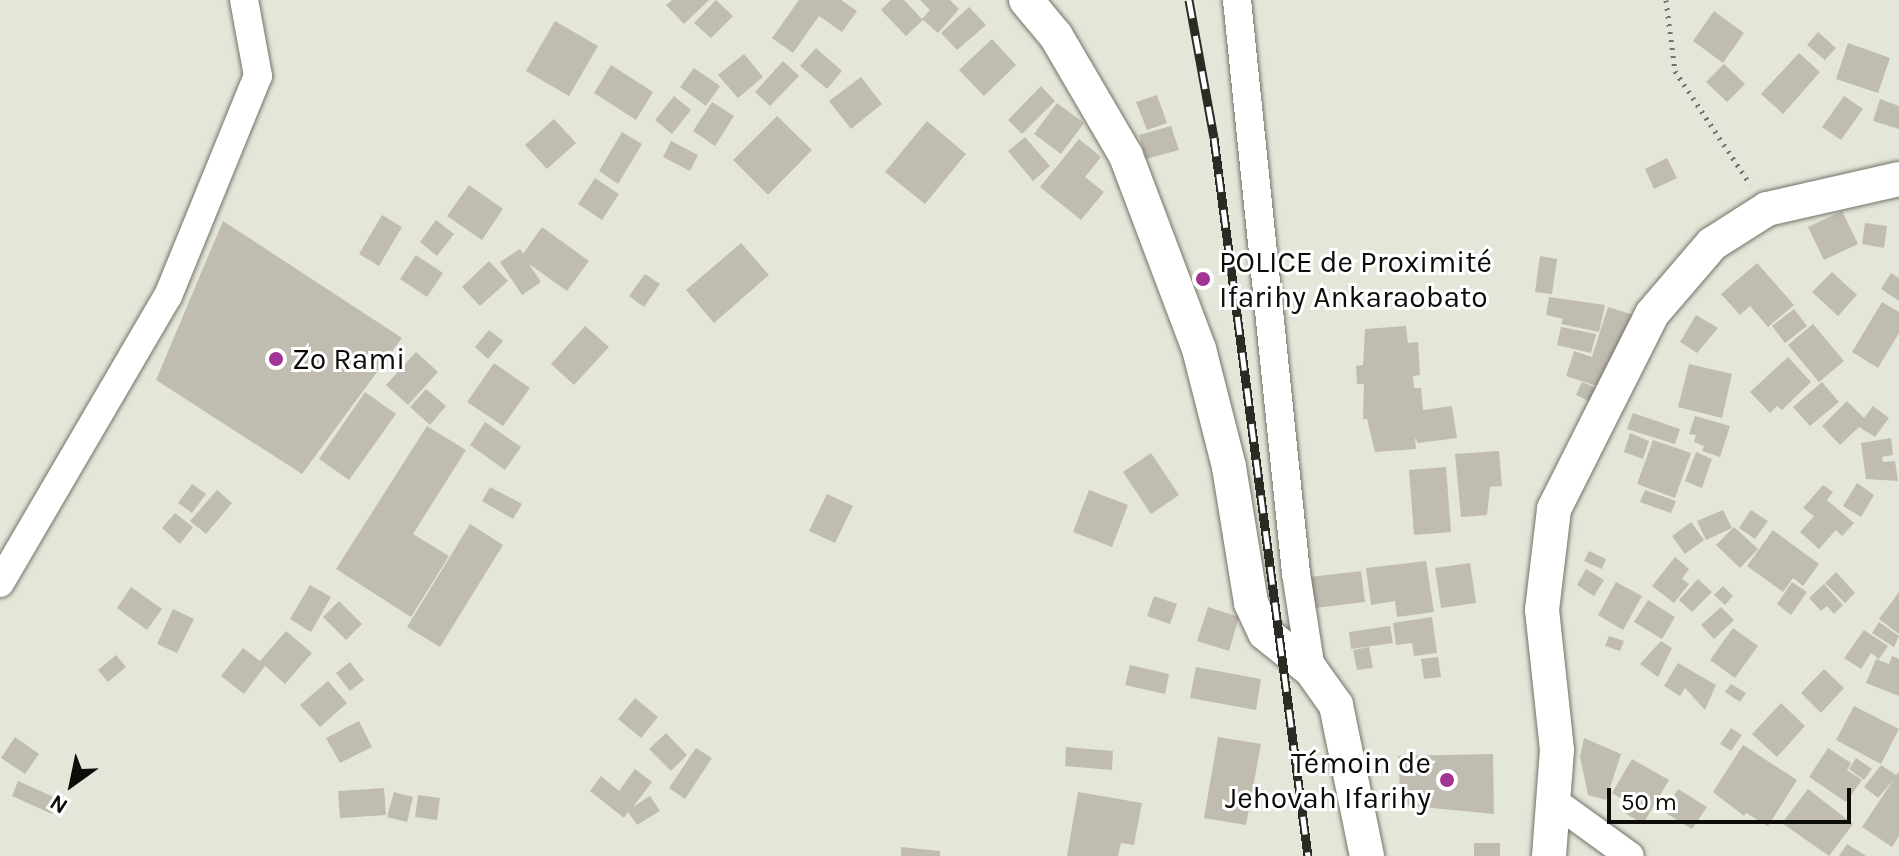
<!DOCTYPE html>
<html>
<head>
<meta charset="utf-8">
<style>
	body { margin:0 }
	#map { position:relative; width:1899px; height:856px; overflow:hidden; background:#e4e6d9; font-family:Karla,sans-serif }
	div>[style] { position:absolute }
	.building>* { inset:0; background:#c1bcb0 }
	.path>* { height:5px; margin-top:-2.5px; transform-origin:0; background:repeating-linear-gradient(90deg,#72736b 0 2px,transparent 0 8px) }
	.roads { filter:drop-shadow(0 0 2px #727368) drop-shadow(0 0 2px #727368) }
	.minor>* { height:28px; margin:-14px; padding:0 14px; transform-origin:14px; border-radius:14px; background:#fff }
	.tertiary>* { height:34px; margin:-17px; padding:0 17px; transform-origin:17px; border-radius:17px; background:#fff }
	.rail>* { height:9px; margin-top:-4.5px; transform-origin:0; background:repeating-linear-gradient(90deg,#fff 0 18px,#2b2b26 0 36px); box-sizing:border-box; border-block:2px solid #2b2b26 }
	.dots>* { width:22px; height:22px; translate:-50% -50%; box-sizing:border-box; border:4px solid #fff; border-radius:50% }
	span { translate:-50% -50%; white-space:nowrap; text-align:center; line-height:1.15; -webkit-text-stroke:6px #fff; paint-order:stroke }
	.poi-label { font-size:30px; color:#0c0c08 }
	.left { translate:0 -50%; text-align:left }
	.right { translate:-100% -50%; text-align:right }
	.north { position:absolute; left:32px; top:744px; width:80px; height:80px; -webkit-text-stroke:6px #fff; paint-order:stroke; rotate:213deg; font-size:22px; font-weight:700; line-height:32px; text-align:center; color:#0c0c08 }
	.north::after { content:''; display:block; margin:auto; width:28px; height:36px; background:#0c0c08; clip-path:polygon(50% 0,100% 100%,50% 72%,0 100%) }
	.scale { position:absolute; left:1607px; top:788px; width:244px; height:36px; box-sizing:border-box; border:4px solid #0c0c08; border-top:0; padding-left:10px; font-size:24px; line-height:28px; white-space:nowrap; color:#0c0c08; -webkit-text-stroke:6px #fff; paint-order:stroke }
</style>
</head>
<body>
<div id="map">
	<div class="building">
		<i style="clip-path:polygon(672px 0,709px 0,684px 24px,666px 5px)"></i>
		<i style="clip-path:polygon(716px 0,733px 16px,711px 38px,694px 23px)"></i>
		<i style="clip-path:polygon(799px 0,841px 0,857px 11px,842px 32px,819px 16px,793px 53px,772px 38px)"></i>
		<i style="clip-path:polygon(891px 0,904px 0,923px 20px,906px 36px,881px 10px)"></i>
		<i style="clip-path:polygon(920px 0,950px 0,959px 9px,938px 33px,922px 19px,930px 10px)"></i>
		<i style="clip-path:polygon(969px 7px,986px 25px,957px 50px,941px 33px)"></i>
		<i style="clip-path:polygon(1714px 11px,1744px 33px,1723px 63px,1693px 41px)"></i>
		<i style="clip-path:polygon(555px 21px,598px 46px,569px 96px,526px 71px)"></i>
		<i style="clip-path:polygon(1818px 32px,1836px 48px,1825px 60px,1807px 45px)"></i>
		<i style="clip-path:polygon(992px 39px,1016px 65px,984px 96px,959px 70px)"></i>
		<i style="clip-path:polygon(1848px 43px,1890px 58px,1878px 93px,1836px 79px)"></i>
		<i style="clip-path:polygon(816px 48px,842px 71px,827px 89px,800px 66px)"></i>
		<i style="clip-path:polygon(1799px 53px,1820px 72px,1783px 114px,1761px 94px)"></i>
		<i style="clip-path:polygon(744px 54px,763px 77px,738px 98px,718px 75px)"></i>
		<i style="clip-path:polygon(783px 61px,799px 76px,770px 106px,755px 92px)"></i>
		<i style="clip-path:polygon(1724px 64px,1745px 84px,1727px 102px,1706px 82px)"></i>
		<i style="clip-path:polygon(611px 65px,653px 92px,636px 120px,594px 93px)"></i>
		<i style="clip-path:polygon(694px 68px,720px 86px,706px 106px,680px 87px)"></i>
		<i style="clip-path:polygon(861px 77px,882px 104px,851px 129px,829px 101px)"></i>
		<i style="clip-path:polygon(1041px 86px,1055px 101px,1022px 134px,1008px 120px)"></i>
		<i style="clip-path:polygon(1157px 95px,1167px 123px,1147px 130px,1136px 102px)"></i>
		<i style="clip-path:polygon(674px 96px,691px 110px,672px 134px,655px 120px)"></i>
		<i style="clip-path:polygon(1844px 96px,1863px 109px,1841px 140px,1822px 127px)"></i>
		<i style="clip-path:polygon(1880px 99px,1899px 106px,1899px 129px,1873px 121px)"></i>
		<i style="clip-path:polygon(712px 102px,734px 116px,715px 146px,693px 131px)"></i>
		<i style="clip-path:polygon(1057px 103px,1084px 123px,1061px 154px,1034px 134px)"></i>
		<i style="clip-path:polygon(777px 116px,812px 150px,768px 195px,733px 160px)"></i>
		<i style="clip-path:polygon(554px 119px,576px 143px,547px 169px,525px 145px)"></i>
		<i style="clip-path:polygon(927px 121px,966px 154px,925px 204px,885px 172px)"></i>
		<i style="clip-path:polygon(1171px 126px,1179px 150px,1146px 159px,1139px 135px)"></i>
		<i style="clip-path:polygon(622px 132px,642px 144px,618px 184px,599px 171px)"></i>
		<i style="clip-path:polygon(1025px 137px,1050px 166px,1033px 181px,1008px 151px)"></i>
		<i style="clip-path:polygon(1079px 139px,1101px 157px,1085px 177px,1104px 192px,1081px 220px,1040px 187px)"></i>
		<i style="clip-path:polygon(671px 141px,698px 155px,690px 171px,663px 157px)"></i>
		<i style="clip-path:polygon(1667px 158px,1677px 178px,1654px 189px,1645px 169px)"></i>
		<i style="clip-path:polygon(595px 178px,619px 194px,602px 220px,578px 204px)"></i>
		<i style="clip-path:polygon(469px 185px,503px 209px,482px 240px,447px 216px)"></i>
		<i style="clip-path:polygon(1842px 211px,1858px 244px,1824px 260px,1808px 227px)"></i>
		<i style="clip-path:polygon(382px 215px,402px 227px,379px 266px,359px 254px)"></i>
		<i style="clip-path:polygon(436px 220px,454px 234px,437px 256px,420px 242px)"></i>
		<i style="clip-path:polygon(223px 221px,402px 338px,302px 474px,156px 380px)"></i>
		<i style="clip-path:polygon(1865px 223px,1887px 226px,1884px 248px,1862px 244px)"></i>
		<i style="clip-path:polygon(542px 227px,589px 261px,567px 291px,529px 264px,541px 282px,522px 295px,500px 262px,520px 249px,523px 254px)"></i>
		<i style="clip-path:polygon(741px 243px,769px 275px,714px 323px,686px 290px)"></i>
		<i style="clip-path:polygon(416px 255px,443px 273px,427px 297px,400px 279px)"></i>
		<i style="clip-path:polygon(1540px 256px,1557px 259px,1552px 294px,1535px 292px)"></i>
		<i style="clip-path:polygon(489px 261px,508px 281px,480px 306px,462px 287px)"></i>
		<i style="clip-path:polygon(1757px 263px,1794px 305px,1768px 327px,1750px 306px,1740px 315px,1721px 294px)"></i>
		<i style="clip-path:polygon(1832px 272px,1857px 295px,1838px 316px,1812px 292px)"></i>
		<i style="clip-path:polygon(1891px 273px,1899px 278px,1899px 301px,1881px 289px)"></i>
		<i style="clip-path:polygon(645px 274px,660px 284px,644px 307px,629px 296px)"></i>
		<i style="clip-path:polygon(1549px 297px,1605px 305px,1599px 332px,1561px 324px,1563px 319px,1546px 315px)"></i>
		<i style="clip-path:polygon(1882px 302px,1899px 312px,1899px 333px,1878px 368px,1852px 352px)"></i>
		<i style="clip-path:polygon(1608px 307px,1640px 317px,1609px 390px,1566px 376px,1574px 351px,1592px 357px)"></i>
		<i style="clip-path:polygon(1794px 309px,1807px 326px,1785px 343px,1772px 326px)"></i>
		<i style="clip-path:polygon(1696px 315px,1718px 328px,1697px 353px,1680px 342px)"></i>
		<i style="clip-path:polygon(1813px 324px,1844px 361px,1819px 382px,1788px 345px)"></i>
		<i style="clip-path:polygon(585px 326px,609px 347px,574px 385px,551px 364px)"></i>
		<i style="clip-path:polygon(1406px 326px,1408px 343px,1418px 342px,1420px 375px,1413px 376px,1414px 388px,1421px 388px,1423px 410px,1452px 406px,1457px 438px,1418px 443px,1415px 438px,1416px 449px,1375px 452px,1367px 419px,1363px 419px,1364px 384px,1357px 384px,1356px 366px,1363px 365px,1365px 329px)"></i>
		<i style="clip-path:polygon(1561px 327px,1596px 334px,1591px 353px,1557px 345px)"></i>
		<i style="clip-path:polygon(489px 330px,503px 341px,488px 359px,475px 347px)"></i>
		<i style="clip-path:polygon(416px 352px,438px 372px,408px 405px,386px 385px)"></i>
		<i style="clip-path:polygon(1788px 357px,1811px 382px,1782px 410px,1777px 406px,1770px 413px,1750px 392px)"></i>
		<i style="clip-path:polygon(494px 363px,530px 388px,503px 426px,467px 402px)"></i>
		<i style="clip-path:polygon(1689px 364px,1732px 374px,1722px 418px,1678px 407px)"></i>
		<i style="clip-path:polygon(1582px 382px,1599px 389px,1593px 403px,1576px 395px)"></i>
		<i style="clip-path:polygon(1822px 382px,1839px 402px,1810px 426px,1793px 407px)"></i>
		<i style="clip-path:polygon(426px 389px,446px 406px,430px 425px,410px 407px)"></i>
		<i style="clip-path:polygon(365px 392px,396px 414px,349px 480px,319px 459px)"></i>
		<i style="clip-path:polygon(1847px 401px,1864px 418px,1873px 406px,1889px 418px,1875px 437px,1859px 427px,1840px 445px,1822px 426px)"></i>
		<i style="clip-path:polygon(1633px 413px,1680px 429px,1675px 444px,1627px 429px)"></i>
		<i style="clip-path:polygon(1695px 416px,1730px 426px,1720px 457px,1702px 451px,1704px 446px,1694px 442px,1696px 435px,1689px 434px)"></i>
		<i style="clip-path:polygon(485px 422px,521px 447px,505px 470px,470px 445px)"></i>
		<i style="clip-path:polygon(427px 426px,466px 450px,413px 534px,449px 556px,411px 617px,336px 569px)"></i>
		<i style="clip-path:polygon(1630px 433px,1649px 441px,1643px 459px,1624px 452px)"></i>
		<i style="clip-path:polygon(1891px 438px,1893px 455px,1882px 457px,1883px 462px,1895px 461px,1898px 481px,1866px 479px,1861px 443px)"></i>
		<i style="clip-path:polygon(1653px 440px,1691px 453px,1675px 498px,1637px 484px)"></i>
		<i style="clip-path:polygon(1499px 451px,1502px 486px,1490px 487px,1487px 515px,1461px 517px,1455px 454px)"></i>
		<i style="clip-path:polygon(1696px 452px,1712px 459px,1702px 488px,1685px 481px)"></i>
		<i style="clip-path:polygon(1151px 453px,1179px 495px,1151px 514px,1123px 472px)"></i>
		<i style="clip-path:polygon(1446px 467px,1451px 532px,1414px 535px,1409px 470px)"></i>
		<i style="clip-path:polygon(1857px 483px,1874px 495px,1861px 517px,1843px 506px)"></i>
		<i style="clip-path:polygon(192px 484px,206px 494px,192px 513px,178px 503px)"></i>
		<i style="clip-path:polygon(1823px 485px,1833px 492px,1827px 500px,1854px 523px,1842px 536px,1836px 530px,1819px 549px,1800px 532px,1814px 516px,1803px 508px)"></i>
		<i style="clip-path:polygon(490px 487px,522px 504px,513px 519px,482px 501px)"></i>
		<i style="clip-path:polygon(217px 490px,232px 503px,206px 534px,190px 521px)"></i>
		<i style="clip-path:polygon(1089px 490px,1128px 505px,1112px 547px,1073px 532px)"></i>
		<i style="clip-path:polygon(1645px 490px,1676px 501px,1671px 513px,1640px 502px)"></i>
		<i style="clip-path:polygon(827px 494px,853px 506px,835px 543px,809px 531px)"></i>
		<i style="clip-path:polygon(1723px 510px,1732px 528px,1706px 540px,1697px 521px)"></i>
		<i style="clip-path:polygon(1751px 510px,1768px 521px,1755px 539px,1739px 528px)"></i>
		<i style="clip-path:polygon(175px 513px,193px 527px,180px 544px,162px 528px)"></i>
		<i style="clip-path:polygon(1691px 522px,1704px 540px,1685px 554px,1672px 536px)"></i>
		<i style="clip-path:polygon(470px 524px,503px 545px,440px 647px,407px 627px)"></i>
		<i style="clip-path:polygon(1734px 527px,1758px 549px,1740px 568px,1716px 545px)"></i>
		<i style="clip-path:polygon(1773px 530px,1819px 564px,1803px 586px,1793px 578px,1783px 592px,1747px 566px)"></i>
		<i style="clip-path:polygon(1589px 551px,1606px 559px,1602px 569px,1584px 561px)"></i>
		<i style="clip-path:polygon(1675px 557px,1689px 569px,1682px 579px,1689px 584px,1674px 603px,1652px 586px)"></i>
		<i style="clip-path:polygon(1426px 561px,1434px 612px,1397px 617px,1395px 601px,1371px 605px,1366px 568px)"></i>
		<i style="clip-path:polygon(1470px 563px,1476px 603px,1441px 608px,1435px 568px)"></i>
		<i style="clip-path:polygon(1586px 569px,1604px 580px,1594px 596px,1577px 585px)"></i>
		<i style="clip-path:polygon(1361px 571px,1365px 602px,1315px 608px,1310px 577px)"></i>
		<i style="clip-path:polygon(1836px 572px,1855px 593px,1845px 603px,1825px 583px)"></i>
		<i style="clip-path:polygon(1698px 579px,1712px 592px,1692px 612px,1679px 600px)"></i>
		<i style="clip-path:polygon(1616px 582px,1642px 596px,1623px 630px,1598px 615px)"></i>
		<i style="clip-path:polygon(1792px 582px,1807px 592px,1791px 615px,1777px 604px)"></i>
		<i style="clip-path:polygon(1824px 584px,1843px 605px,1834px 614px,1827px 606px,1821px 611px,1809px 598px)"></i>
		<i style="clip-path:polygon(310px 585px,331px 597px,311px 632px,290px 619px)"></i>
		<i style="clip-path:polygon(1723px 586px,1733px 596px,1725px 605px,1714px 595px)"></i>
		<i style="clip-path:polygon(131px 587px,162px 609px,147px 630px,117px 608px)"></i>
		<i style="clip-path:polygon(1899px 592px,1899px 634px,1879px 619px)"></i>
		<i style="clip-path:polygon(1154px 596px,1177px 604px,1170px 624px,1147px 616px)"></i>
		<i style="clip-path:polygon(1648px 600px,1675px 617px,1662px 639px,1634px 622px)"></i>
		<i style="clip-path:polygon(339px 601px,362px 624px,346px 640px,323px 617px)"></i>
		<i style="clip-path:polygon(1208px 607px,1239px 617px,1229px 651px,1197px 641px)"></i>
		<i style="clip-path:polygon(1721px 607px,1734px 620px,1714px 639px,1701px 625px)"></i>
		<i style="clip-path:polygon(173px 609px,194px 619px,177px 653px,157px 644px)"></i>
		<i style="clip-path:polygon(1432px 617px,1437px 653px,1414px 656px,1412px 643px,1396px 645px,1393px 623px)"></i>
		<i style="clip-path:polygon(1879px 622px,1899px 636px,1894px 647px,1872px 633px)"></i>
		<i style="clip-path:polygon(1390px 626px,1393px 643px,1351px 649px,1349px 632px)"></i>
		<i style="clip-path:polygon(1733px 628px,1758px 646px,1735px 678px,1710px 660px)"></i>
		<i style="clip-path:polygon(1864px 630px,1888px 646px,1879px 659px,1871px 653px,1861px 669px,1844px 658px)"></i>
		<i style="clip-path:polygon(286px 631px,312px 653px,285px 684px,265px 666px,244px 694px,221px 676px,243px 648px,260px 661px)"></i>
		<i style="clip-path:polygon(1609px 636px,1624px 641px,1620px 651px,1605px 646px)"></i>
		<i style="clip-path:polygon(1661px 641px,1672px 648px,1658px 677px,1640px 664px)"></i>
		<i style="clip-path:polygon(1369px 647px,1373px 668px,1357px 670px,1353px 650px)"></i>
		<i style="clip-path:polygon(116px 655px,126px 667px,108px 682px,98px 670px)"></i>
		<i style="clip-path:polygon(1892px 656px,1899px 659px,1899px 696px,1866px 683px,1876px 659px,1889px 664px)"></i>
		<i style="clip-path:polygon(1438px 657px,1441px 677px,1424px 679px,1421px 659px)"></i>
		<i style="clip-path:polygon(350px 662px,364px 680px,350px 691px,336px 673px)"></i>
		<i style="clip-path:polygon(1678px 663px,1716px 685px,1705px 710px,1685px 688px,1680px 696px,1664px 686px)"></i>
		<i style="clip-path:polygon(1130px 665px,1169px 674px,1165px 694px,1125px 685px)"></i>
		<i style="clip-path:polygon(1196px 667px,1261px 679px,1256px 710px,1190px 698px)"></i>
		<i style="clip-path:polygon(1824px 669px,1844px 688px,1821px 713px,1801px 693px)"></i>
		<i style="clip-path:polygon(328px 681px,347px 703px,320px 727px,300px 705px)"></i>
		<i style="clip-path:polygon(1731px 684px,1746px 693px,1740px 702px,1725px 692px)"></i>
		<i style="clip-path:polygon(635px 698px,658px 717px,641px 738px,618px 719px)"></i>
		<i style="clip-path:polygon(1781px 703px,1805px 726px,1777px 757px,1752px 734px)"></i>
		<i style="clip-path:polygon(1854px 706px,1899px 729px,1881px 764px,1836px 740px)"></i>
		<i style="clip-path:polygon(359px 721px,372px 747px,340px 763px,326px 738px)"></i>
		<i style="clip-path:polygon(1731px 728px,1742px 735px,1731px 751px,1720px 744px)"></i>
		<i style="clip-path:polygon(666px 733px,687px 755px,671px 771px,649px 749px)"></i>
		<i style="clip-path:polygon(15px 737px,39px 754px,25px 774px,1px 758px)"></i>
		<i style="clip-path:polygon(1218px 737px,1261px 744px,1246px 825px,1204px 818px)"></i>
		<i style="clip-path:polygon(1584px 738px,1621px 754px,1606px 800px,1588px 795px,1580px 757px)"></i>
		<i style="clip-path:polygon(1743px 745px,1797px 780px,1768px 826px,1746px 813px,1744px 816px,1713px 792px)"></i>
		<i style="clip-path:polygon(1066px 747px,1113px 751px,1112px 770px,1065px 766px)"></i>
		<i style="clip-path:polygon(696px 748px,712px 758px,685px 799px,669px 788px)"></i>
		<i style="clip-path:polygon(1828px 748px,1851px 763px,1847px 770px,1862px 780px,1846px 802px,1809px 777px)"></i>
		<i style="clip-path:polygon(1493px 754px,1494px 814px,1401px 805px,1398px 756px)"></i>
		<i style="clip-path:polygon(1856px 758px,1872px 769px,1864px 780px,1849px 769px)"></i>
		<i style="clip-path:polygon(1632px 759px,1669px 780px,1643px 824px,1625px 813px,1631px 804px,1612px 793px)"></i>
		<i style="clip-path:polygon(1881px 765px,1896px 775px,1899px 771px,1899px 836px,1892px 847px,1862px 827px,1894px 779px,1878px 798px,1864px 787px)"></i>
		<i style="clip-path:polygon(635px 769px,652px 782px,633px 807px,650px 796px,660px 811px,637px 825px,628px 812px,624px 818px,590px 791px,601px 776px,619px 791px)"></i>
		<i style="clip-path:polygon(18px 781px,58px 799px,52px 814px,12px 796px)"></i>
		<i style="clip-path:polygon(384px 788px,386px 815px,340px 818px,338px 791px)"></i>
		<i style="clip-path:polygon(1678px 789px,1707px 807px,1692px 829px,1664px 812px)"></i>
		<i style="clip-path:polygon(1808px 789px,1853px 824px,1829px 856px,1782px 823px)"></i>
		<i style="clip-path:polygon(394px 792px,413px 797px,407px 822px,387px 817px)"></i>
		<i style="clip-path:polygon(1078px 792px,1142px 803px,1134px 845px,1121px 843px,1118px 856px,1067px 856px)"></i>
		<i style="clip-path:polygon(418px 795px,440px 798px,437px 820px,415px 817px)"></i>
		<i style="clip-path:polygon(1474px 843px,1500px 843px,1500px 856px,1474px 856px)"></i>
		<i style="clip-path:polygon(1847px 844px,1866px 856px,1839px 856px)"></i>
		<i style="clip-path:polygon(901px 847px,940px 851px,940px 856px,901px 856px)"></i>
	</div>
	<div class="path">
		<i style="left:1666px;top:0;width:72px;rotate:82.8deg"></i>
		<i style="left:1675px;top:71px;width:136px;rotate:56.4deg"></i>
	</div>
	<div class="roads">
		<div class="minor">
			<i style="left:1237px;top:0;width:576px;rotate:84.12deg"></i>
			<i style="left:1296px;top:573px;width:98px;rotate:81.2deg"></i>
			<i style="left:0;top:583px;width:333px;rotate:-59.7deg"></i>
			<i style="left:168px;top:296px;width:238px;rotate:-67.8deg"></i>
			<i style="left:258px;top:76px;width:77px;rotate:-100.4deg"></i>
			<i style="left:1555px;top:802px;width:92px;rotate:35.8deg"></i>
		</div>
		<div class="tertiary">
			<i style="left:1026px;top:0;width:47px;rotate:50.2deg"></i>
			<i style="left:1056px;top:36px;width:139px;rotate:59.7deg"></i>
			<i style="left:1126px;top:156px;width:206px;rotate:69.3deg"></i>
			<i style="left:1199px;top:349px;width:122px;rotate:75.7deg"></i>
			<i style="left:1229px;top:467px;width:138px;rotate:80.8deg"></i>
			<i style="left:1251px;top:603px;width:33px;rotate:65deg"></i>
			<i style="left:1265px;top:633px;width:59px;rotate:38.8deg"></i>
			<i style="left:1311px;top:670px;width:43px;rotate:54.5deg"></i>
			<i style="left:1336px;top:705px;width:154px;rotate:78.4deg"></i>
			<i style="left:1549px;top:856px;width:106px;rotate:-85.7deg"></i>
			<i style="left:1557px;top:750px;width:141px;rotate:-96.1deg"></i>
			<i style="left:1542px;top:610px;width:102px;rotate:-83.2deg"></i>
			<i style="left:1554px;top:509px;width:218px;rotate:-63.3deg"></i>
			<i style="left:1652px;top:314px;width:92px;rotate:-49.4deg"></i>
			<i style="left:1712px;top:244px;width:65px;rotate:-32.5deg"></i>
			<i style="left:1767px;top:209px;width:135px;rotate:-12.8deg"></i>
		</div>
	</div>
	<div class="rail">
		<i style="left:1189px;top:0;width:140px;rotate:79.7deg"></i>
		<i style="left:1214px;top:138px;width:724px;rotate:82.54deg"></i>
	</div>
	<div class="dots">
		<i style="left:1203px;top:279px;background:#a03596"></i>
		<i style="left:276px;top:359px;background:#a03596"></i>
		<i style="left:1447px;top:780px;background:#a03596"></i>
	</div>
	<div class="poi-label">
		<span class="left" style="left:1219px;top:279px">POLICE de Proximité<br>Ifarihy Ankaraobato</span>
		<span class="left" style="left:292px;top:359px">Zo Rami</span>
		<span class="right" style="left:1431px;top:780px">Témoin de<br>Jehovah Ifarihy</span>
	</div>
	<div class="north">N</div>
	<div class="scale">50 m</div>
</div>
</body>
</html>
